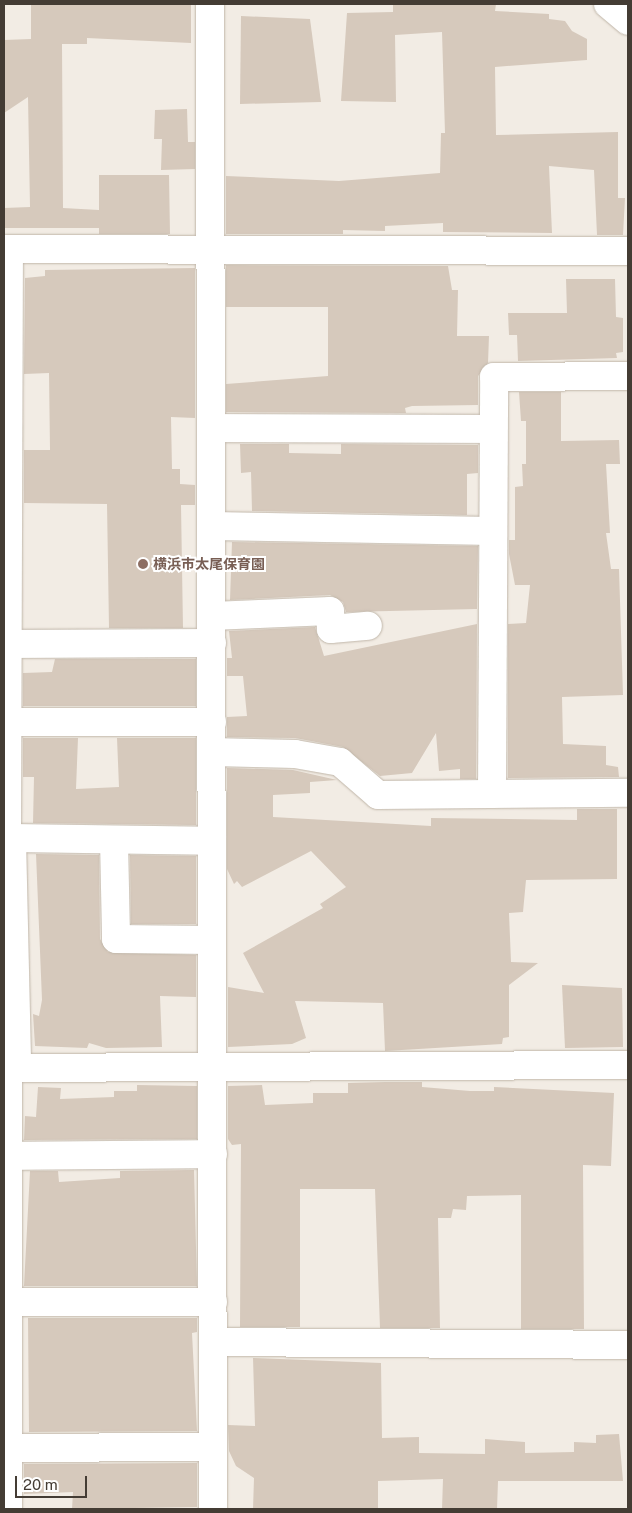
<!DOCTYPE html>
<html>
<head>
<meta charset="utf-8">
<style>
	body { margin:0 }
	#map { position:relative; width:632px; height:1513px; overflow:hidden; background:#f2ece4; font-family:"Public Sans","Noto Sans JP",sans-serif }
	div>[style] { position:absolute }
	.building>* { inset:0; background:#d6c9bc }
	.roads { filter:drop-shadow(0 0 1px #c0b6a9) drop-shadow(0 0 1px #c0b6a9) }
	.minor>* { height:28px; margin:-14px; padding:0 14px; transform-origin:14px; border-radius:14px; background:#fff }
	.dots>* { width:14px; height:14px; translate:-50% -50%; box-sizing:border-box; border:2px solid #fff; border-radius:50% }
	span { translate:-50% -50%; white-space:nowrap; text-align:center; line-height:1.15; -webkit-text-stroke:4px #fff; paint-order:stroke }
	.education-label { font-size:14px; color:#785e54; font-weight:700 }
	.left { translate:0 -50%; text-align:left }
	.frame { position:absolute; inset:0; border:5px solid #443c34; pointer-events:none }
	.scale { position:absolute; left:15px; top:1476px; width:72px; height:22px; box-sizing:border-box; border:2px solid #443c34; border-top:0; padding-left:6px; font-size:15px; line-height:18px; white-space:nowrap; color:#443c34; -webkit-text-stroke:4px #fff; paint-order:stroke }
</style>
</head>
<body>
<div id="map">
	<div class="building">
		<i style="clip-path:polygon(31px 4px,191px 4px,191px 43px,87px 38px,87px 44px,62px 44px,63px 208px,99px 210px,99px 175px,169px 175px,170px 234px,99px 234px,99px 228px,4px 228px,4px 208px,30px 207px,28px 97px,4px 113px,4px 40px,31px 39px)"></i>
		<i style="clip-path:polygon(496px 4px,495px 11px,549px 14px,549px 19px,565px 21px,572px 31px,587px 39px,587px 60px,495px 67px,496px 135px,618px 132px,618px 198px,625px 198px,623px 235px,597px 235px,594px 170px,549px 166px,552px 233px,443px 232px,443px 223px,385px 226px,385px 231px,343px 230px,343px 234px,226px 234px,226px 176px,339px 181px,440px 173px,441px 133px,445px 133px,442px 32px,395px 35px,396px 102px,341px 101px,347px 13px,393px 12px,393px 5px)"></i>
		<i style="clip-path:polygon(241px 16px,310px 19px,321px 102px,240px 104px)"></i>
		<i style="clip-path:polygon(187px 109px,188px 142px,195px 142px,195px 169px,161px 170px,162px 139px,154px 139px,155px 110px)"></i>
		<i style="clip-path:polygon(226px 265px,448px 266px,452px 290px,458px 290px,457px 336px,489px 336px,488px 363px,478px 376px,478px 405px,412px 406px,405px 408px,406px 413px,226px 412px,226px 384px,328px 376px,328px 307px,226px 307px)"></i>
		<i style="clip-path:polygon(195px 268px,195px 418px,171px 417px,172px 469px,180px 469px,180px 484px,195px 485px,195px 505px,181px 505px,183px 628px,109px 628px,107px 504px,24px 503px,24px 450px,50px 450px,49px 373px,24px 374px,25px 278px,45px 276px,45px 270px)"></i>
		<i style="clip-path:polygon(566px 279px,615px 279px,616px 317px,623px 318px,623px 352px,616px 353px,617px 358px,518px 361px,517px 335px,509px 335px,508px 313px,567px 313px)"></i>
		<i style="clip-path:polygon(519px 392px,561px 392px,561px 441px,619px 440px,620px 464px,606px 464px,610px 533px,606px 533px,611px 569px,619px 569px,623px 695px,562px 697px,563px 744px,606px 746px,606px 765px,618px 767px,619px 777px,508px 778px,508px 624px,526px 623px,530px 585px,515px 585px,509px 554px,509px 540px,515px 540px,515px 487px,523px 486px,522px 464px,526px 464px,526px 421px,521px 421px)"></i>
		<i style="clip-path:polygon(240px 444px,289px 444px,289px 453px,341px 454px,341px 444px,478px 445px,478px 473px,467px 474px,467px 515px,252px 511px,251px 472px,241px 473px)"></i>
		<i style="clip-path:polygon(232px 542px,478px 546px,477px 609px,346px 612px,343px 602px,330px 595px,230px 600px)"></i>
		<i style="clip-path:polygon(477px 624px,476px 779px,460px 779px,460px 769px,439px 771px,436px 733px,412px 773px,380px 776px,343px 747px,295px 738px,227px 737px,227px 717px,247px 716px,243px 676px,227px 676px,227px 658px,232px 658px,229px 631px,315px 627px,324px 656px)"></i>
		<i style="clip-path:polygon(55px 659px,196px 659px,196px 706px,23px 706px,23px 673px,52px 672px)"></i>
		<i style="clip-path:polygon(23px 738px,78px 738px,76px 789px,119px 787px,117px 738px,196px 738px,196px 825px,33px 823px,34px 777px,23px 777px)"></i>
		<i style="clip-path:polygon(227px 768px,293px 770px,337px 780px,310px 782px,310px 793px,273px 795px,273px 817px,431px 826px,431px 818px,577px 820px,577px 809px,617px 809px,617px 879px,526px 880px,523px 912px,509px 913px,511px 962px,538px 963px,509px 985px,509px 1037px,503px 1038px,502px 1044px,385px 1051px,383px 1003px,295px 1001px,306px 1038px,292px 1044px,228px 1047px,228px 987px,264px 993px,243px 953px,323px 908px,320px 904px,346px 887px,311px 851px,242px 887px,237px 881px,234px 884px,227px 869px)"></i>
		<i style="clip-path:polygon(36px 854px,99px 855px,100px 939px,108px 952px,196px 955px,196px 997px,160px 996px,162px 1047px,106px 1048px,89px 1043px,87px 1048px,35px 1046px,33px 1014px,39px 1016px,42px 1000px)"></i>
		<i style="clip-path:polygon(130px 855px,196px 856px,196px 924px,131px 924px)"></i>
		<i style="clip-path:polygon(562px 985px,622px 988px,623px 1047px,565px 1048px)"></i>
		<i style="clip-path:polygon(385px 1082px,422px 1082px,422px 1087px,470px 1091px,494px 1091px,494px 1087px,614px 1093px,611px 1166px,583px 1165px,584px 1329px,521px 1329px,521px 1195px,467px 1196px,466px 1210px,453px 1209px,451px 1218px,438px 1218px,440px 1328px,380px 1328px,375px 1189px,300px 1189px,300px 1327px,240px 1327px,241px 1144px,232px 1145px,228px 1139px,228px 1086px,262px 1085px,265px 1105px,313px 1103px,313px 1093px,348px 1093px,348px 1083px)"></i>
		<i style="clip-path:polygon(137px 1085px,197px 1086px,197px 1139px,24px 1140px,25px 1116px,36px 1117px,38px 1087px,61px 1088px,60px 1099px,114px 1097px,114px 1091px,137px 1091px)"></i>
		<i style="clip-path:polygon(194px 1170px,197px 1286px,24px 1286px,30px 1171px,58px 1171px,59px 1182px,120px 1178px,120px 1171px)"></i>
		<i style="clip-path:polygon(28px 1318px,197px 1318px,197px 1332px,192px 1333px,197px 1431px,29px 1432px)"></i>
		<i style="clip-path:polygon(253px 1358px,381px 1363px,382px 1438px,419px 1437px,419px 1453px,485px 1454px,485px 1439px,525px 1442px,525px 1453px,574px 1452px,574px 1442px,596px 1443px,596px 1435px,619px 1434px,623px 1481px,498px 1481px,497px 1509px,442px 1509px,443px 1479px,378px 1481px,378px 1509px,253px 1509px,254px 1478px,236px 1466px,229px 1451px,228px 1425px,255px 1426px)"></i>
		<i style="clip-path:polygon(197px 1463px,197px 1507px,72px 1509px,73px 1492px,24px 1494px,24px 1464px)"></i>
	</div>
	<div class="roads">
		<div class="minor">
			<i style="left:210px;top:4px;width:1505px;rotate:89.89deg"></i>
			<i style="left:608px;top:4px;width:26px;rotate:40deg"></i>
			<i style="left:4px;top:249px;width:624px;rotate:0.18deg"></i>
			<i style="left:212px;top:428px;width:280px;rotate:0.2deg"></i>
			<i style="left:212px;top:526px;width:280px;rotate:1deg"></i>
			<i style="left:212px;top:616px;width:118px;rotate:-2.4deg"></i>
			<i style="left:330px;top:611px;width:18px;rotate:87deg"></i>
			<i style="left:331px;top:629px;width:37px;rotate:-5deg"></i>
			<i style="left:4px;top:644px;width:208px;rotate:-0.3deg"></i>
			<i style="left:10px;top:722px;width:202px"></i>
			<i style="left:212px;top:752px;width:83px;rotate:1.4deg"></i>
			<i style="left:295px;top:754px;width:46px;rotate:10.1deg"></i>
			<i style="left:340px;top:762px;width:50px;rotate:41deg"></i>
			<i style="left:378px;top:795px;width:250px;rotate:-0.5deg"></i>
			<i style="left:492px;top:794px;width:417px;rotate:-89.7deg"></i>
			<i style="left:494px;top:377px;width:134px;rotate:-0.4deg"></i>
			<i style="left:4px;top:838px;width:208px;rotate:0.8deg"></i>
			<i style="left:7px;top:839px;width:590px;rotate:-89.81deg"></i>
			<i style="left:12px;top:839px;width:229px;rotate:88.7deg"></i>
			<i style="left:114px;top:840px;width:99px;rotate:88.8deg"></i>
			<i style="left:116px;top:939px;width:96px;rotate:0.6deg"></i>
			<i style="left:4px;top:1068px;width:624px;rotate:-0.28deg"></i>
			<i style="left:4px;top:1156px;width:209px;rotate:-0.5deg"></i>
			<i style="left:4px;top:1302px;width:209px"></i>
			<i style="left:213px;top:1342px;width:415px;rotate:0.4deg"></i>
			<i style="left:4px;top:1448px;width:209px;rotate:-0.3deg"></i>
			<i style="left:8px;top:1509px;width:441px;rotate:-90deg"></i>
		</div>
	</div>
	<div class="dots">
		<i style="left:143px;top:564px;background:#8d6e63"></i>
	</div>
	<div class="education-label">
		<span class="left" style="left:153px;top:564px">横浜市太尾保育園</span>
	</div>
	<div class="frame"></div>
	<div class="scale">20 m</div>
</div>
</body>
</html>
